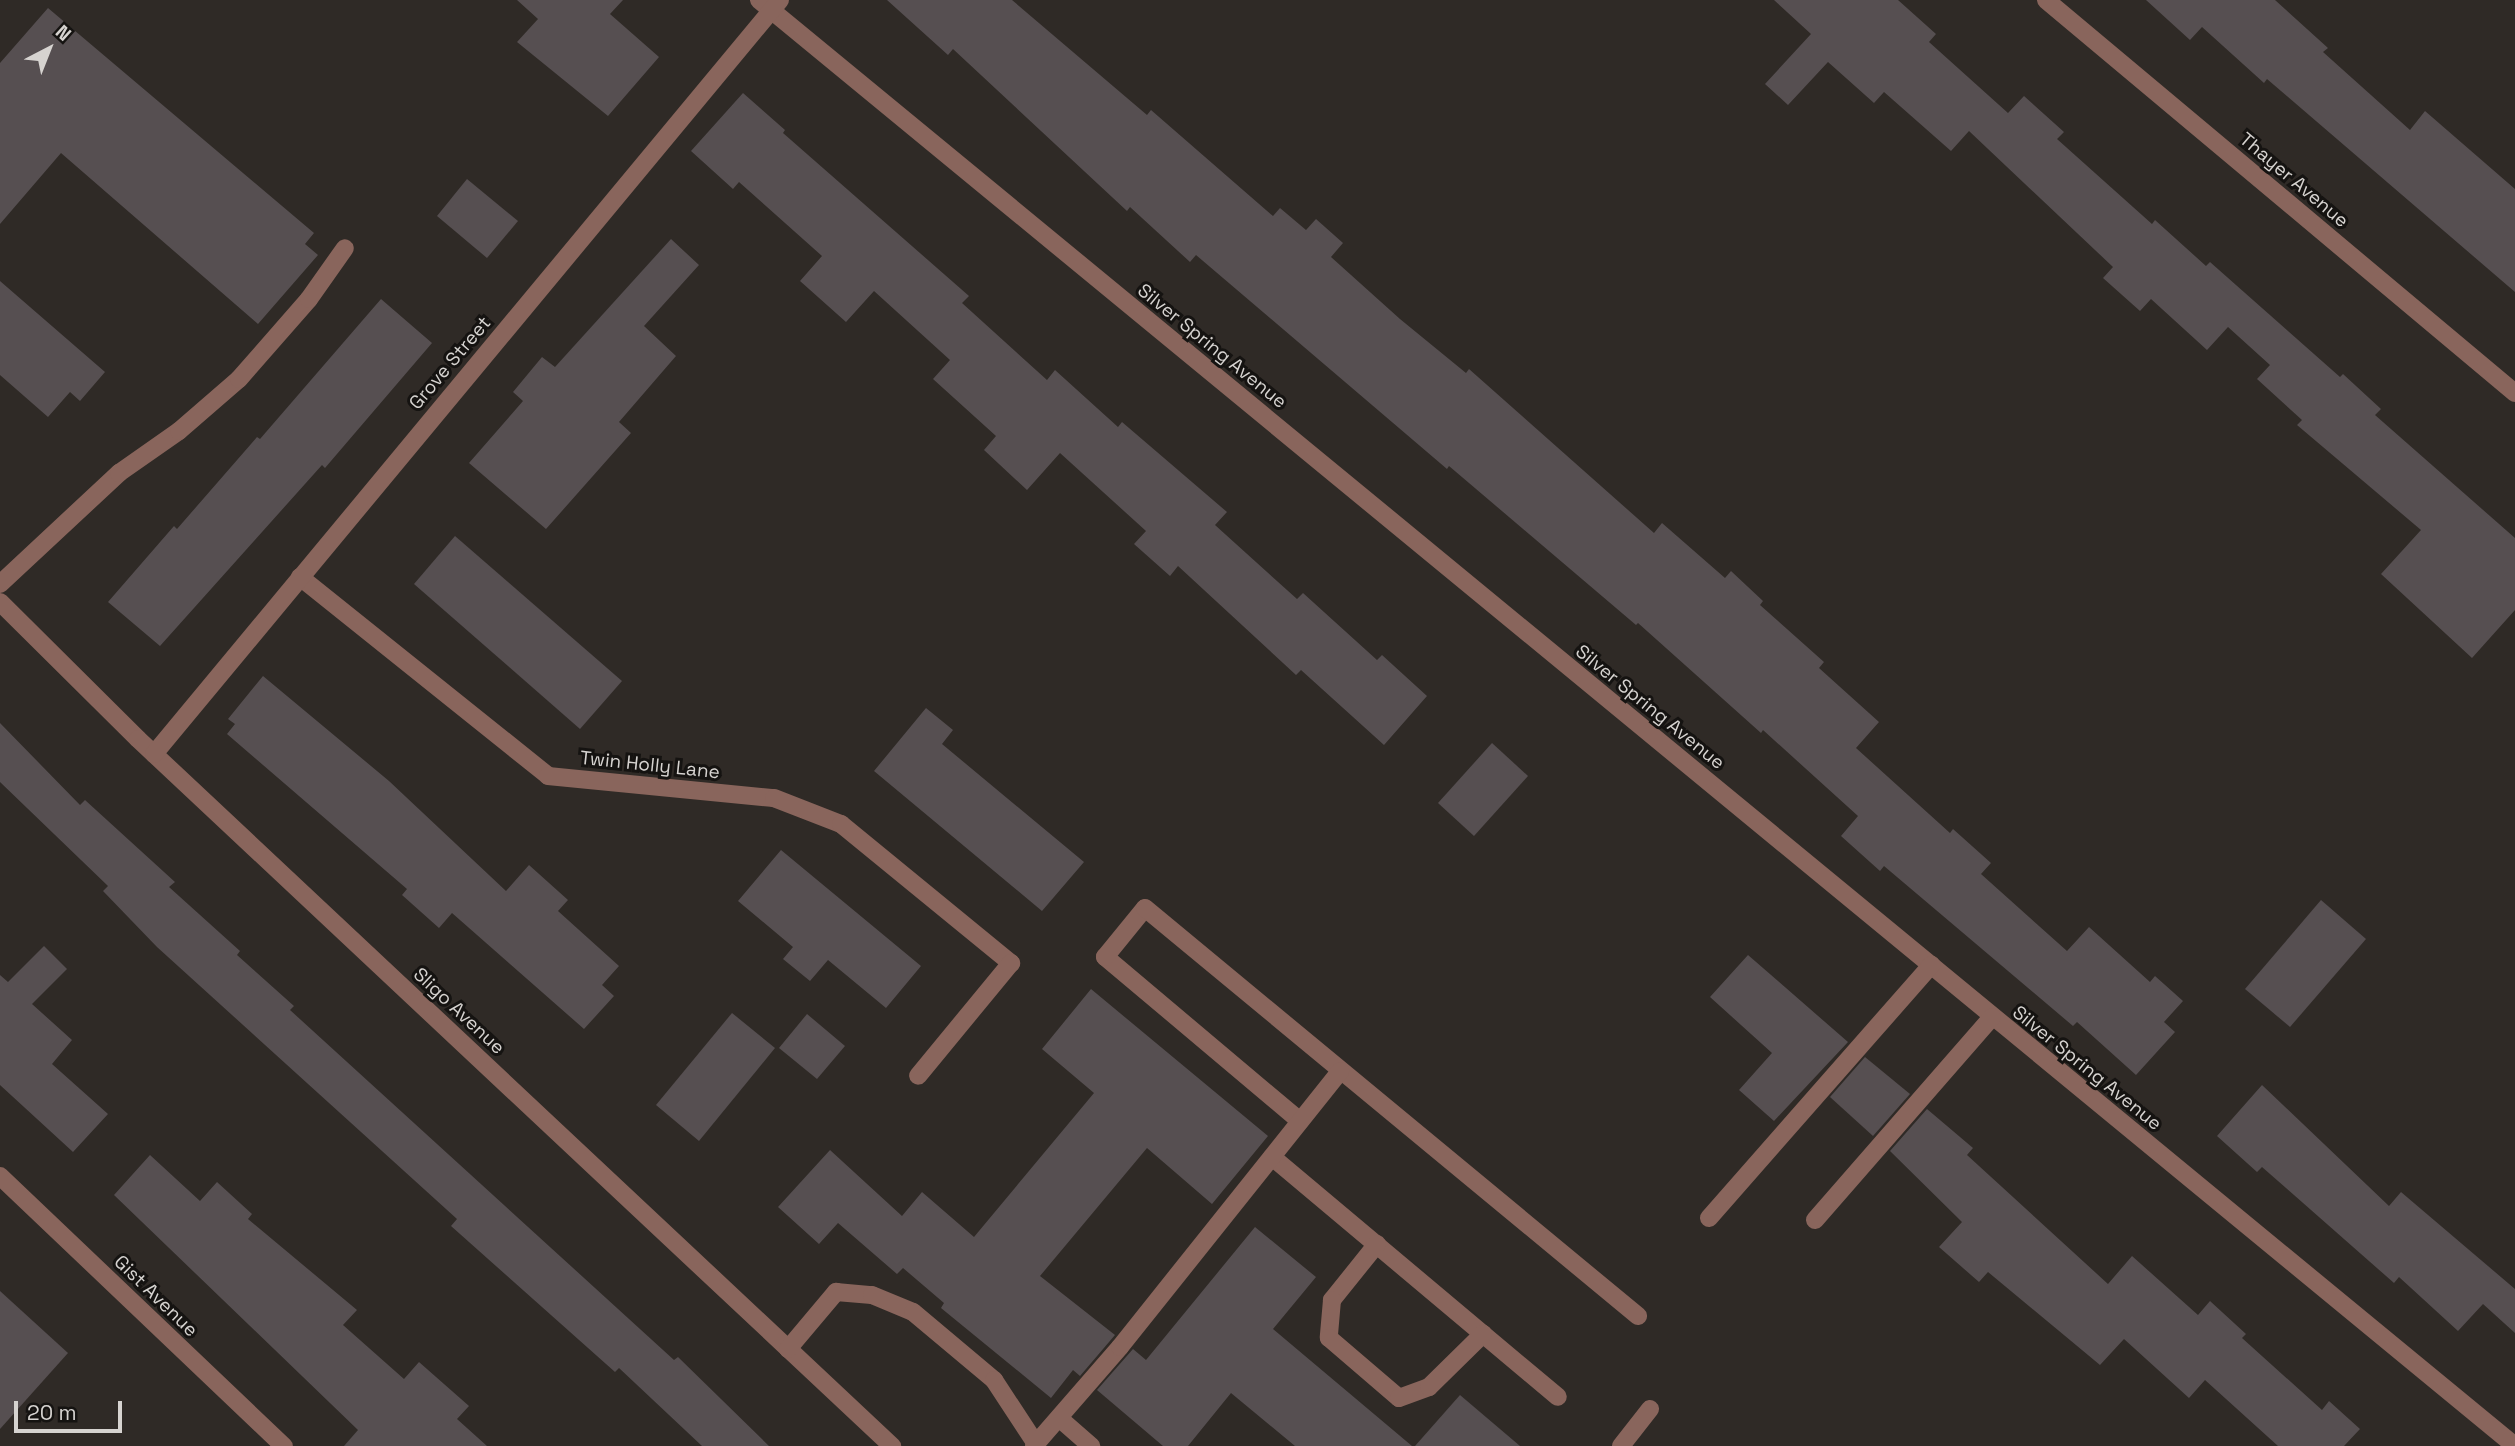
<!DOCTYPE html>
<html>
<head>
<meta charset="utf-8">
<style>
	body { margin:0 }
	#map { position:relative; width:2515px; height:1446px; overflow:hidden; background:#2f2a26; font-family:"Space Grotesk",sans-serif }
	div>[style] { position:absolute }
	.building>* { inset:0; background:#564f51 }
	.minor>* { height:18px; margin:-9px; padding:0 9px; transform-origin:9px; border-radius:9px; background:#89655c }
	span { translate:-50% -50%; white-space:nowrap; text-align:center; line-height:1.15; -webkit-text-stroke:6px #151311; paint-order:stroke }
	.street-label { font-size:19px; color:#d6d3d0 }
	.north { position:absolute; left:14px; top:14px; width:70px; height:70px; -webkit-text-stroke:5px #151311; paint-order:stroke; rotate:42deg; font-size:19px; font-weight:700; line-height:28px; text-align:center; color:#d6d3d0 }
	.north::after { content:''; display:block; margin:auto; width:24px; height:32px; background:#d6d3d0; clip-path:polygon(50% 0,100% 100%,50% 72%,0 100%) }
	.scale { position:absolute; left:14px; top:1401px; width:108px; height:32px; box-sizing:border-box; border:4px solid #d6d3d0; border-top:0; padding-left:9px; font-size:21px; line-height:24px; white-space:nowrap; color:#d6d3d0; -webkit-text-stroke:5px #151311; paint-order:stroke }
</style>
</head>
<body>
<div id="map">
	<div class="building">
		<i style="clip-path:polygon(517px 0,623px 0,610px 14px,659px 57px,608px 116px,517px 42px,538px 19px)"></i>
		<i style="clip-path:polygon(887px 0,1012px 0,1147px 115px,1151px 110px,1273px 216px,1280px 208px,1306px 230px,1316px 219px,1343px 243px,1331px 257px,1400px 319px,1466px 373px,1469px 369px,1654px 533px,1662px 523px,1725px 578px,1731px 571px,1763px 601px,1760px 605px,1824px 662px,1819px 668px,1879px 722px,1856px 748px,1950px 833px,1953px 829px,1991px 863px,1981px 874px,2067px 951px,2089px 927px,2150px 982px,2155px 976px,2183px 1001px,2164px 1022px,2175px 1032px,2136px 1075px,2077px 1022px,2073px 1026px,1884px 866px,1880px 871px,1841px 836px,1858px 816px,1763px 730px,1761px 733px,1638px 623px,1636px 625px,1449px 466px,1447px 469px,1196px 255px,1190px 262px,1130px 207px,1127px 211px,953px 49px,948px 55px)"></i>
		<i style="clip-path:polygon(1774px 0,1898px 0,1936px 34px,1929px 42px,2008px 113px,2024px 96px,2064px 132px,2057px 139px,2152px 224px,2155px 220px,2206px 266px,2210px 262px,2340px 377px,2343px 374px,2381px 409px,2375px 415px,2515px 538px,2515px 610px,2472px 658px,2381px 574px,2421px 530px,2297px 425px,2302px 420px,2257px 379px,2270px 365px,2228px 327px,2207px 350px,2151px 299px,2140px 311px,2103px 278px,2113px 267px,1969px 131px,1951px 151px,1884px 92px,1874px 103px,1828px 62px,1788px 105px,1765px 84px,1811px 34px)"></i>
		<i style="clip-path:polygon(2146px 0,2275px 0,2328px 48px,2323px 52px,2410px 130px,2425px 111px,2515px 189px,2515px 292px,2267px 79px,2264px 83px,2202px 27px,2190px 40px)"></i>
		<i style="clip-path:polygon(48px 8px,314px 233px,305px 244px,318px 255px,258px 324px,61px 153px,0 224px,0 63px)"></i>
		<i style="clip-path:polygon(743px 93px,785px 130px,783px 133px,969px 296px,962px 303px,1047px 380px,1055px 370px,1118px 427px,1122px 422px,1227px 512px,1215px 525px,1297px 599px,1303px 593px,1377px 660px,1382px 655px,1427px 696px,1384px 745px,1301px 670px,1296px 675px,1178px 566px,1170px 576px,1134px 544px,1146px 531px,1060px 453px,1027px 490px,984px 450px,996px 436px,933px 379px,950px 360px,874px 291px,846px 322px,800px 281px,822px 256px,739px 182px,733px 189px,691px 151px)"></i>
		<i style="clip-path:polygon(467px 179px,518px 221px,487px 258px,437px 216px)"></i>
		<i style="clip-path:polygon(671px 239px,699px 265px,644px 326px,676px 356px,619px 422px,631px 433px,546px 529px,469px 463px,523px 401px,513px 392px,542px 357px,555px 367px)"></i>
		<i style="clip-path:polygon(0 281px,105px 372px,80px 401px,70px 392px,48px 417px,0 375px)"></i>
		<i style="clip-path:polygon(381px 299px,432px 343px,325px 468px,322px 465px,160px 646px,108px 602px,174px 526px,177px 529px,257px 437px,260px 439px)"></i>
		<i style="clip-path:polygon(455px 536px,622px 681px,580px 729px,414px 584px)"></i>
		<i style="clip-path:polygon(263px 676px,389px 781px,506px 891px,529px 865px,568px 900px,558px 911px,619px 966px,602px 985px,614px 996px,584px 1029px,452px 913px,439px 928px,402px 895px,407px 889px,227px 734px,235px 724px,228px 719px)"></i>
		<i style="clip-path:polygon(926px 708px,953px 730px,942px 744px,1084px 862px,1042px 911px,874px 771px)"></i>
		<i style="clip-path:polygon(0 723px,80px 805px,85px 800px,175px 882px,169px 887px,240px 951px,237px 955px,294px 1006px,290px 1010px,674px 1360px,678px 1357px,769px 1446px,702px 1446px,619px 1368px,615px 1372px,451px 1226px,457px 1219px,157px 947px,103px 891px,108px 886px,0 782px)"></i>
		<i style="clip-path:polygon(1492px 743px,1528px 776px,1474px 836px,1438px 803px)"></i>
		<i style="clip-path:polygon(781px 850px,921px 966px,886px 1008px,828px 960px,810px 981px,783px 959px,793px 947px,738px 901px)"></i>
		<i style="clip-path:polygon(2321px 900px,2366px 939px,2290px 1027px,2245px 989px)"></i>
		<i style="clip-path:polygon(44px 946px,67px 969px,32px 1004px,72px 1040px,52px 1064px,108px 1114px,73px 1152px,0 1085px,0 975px,8px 982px)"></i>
		<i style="clip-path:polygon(1748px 955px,1848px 1042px,1774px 1121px,1739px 1090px,1772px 1053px,1710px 997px)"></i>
		<i style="clip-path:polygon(1091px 989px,1268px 1136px,1212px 1204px,1147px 1148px,1040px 1276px,1115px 1335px,1080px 1376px,1073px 1370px,1051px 1398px,941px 1308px,944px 1303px,903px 1268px,897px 1274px,838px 1223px,819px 1244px,778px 1207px,830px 1150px,902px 1216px,922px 1192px,974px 1237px,1094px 1093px,1042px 1049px)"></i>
		<i style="clip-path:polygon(732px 1013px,775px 1048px,699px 1141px,656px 1105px)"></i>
		<i style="clip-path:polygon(807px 1014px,845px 1046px,817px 1079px,779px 1048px)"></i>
		<i style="clip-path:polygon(1865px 1057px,1910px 1094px,1873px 1136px,1830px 1097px)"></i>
		<i style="clip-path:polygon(2262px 1085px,2389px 1206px,2401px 1192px,2515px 1289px,2515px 1333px,2483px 1304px,2458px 1331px,2399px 1277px,2394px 1283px,2262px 1167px,2257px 1172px,2217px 1136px)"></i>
		<i style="clip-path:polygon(1927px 1109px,1973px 1148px,1967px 1155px,2108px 1284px,2132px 1256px,2198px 1315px,2210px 1301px,2246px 1334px,2242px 1338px,2322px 1410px,2329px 1401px,2360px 1429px,2344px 1446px,2278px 1446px,2205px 1380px,2189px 1398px,2124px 1339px,2100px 1365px,1988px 1272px,1979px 1282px,1939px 1247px,1962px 1222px,1890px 1151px)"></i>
		<i style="clip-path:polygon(150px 1155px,200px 1201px,217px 1182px,252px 1214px,248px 1219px,357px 1310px,343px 1325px,404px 1379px,419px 1362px,469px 1406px,457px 1419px,487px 1446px,344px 1446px,358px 1430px,114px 1195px)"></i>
		<i style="clip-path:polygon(1255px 1227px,1316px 1277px,1273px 1329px,1412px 1446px,1295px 1446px,1231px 1393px,1188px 1446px,1163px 1446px,1097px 1390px,1133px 1349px,1146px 1360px)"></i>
		<i style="clip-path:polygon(0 1291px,68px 1353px,0 1429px)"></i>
		<i style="clip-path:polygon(1460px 1395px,1520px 1446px,1415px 1446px)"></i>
	</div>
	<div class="minor">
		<i style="left:759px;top:0;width:2275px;rotate:39.47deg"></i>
		<i style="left:2046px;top:0;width:612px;rotate:39.96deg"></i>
		<i style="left:300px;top:577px;width:318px;rotate:38.7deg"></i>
		<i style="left:548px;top:776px;width:227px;rotate:5.6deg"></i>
		<i style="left:774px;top:798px;width:72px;rotate:21.2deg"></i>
		<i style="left:841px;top:824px;width:220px;rotate:39.3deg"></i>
		<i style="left:1011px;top:963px;width:146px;rotate:129.5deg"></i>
		<i style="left:0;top:584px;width:163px;rotate:-43deg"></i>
		<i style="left:119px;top:473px;width:73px;rotate:-35deg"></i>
		<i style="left:179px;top:431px;width:79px;rotate:-40.9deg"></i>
		<i style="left:239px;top:379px;width:106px;rotate:-48.8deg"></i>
		<i style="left:309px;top:299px;width:62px;rotate:-54.8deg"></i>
		<i style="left:0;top:602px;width:194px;rotate:44.8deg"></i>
		<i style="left:138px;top:739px;width:1034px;rotate:43.16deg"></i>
		<i style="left:154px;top:754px;width:980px;rotate:-50.3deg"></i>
		<i style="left:1300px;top:1121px;width:255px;rotate:-139.9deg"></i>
		<i style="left:1105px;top:957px;width:63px;rotate:-50.8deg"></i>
		<i style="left:1145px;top:908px;width:640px;rotate:39.61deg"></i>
		<i style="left:1272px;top:1157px;width:373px;rotate:40deg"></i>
		<i style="left:0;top:1176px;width:392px;rotate:43.6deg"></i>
		<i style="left:1709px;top:1218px;width:337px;rotate:-48.7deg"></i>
		<i style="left:1815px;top:1220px;width:269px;rotate:-48.9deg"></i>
		<i style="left:1377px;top:1244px;width:72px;rotate:128.8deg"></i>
		<i style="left:1332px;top:1300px;width:38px;rotate:95deg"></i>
		<i style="left:1329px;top:1338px;width:92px;rotate:40.6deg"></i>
		<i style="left:1399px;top:1398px;width:32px;rotate:-20deg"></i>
		<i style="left:1429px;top:1387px;width:76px;rotate:-44.5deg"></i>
		<i style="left:788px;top:1349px;width:75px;rotate:-49.9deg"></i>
		<i style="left:836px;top:1292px;width:36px;rotate:5deg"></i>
		<i style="left:872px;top:1295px;width:44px;rotate:22.5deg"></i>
		<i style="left:913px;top:1312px;width:106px;rotate:40deg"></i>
		<i style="left:994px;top:1380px;width:77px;rotate:56.7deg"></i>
		<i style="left:1059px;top:1418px;width:43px;rotate:41.2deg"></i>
		<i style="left:1034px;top:1446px;width:131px;rotate:-49deg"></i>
		<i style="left:1120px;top:1347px;width:353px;rotate:-51.4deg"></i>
		<i style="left:1621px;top:1446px;width:47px;rotate:-51.9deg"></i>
	</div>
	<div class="street-label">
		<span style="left:2294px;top:180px;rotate:40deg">Thayer Avenue</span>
		<span style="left:1212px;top:346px;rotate:39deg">Silver Spring Avenue</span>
		<span style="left:450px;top:363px;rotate:-50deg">Grove Street</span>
		<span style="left:1650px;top:707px;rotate:39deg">Silver Spring Avenue</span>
		<span style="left:650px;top:765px;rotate:6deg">Twin Holly Lane</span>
		<span style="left:459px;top:1011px;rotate:43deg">Sligo Avenue</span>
		<span style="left:2087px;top:1068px;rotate:39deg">Silver Spring Avenue</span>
		<span style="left:156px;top:1296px;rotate:44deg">Gist Avenue</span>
	</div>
	<div class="north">N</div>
	<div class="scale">20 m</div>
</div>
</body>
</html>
